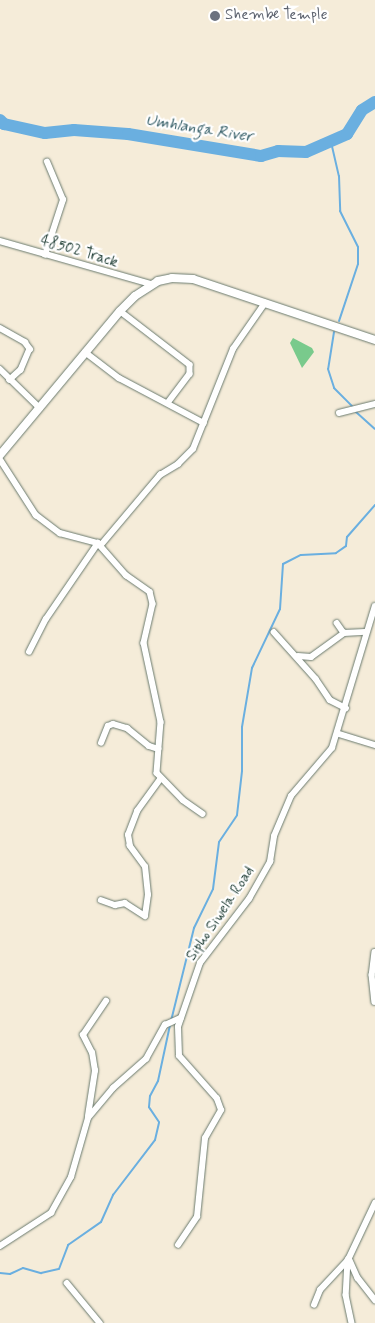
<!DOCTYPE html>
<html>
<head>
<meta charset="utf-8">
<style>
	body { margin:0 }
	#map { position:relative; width:375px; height:1323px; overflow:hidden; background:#f5ecd9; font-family:Mynerve,sans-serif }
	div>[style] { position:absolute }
	.green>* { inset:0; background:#79ca8c }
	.stream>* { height:2px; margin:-1px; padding:0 1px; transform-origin:1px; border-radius:1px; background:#6aafe0 }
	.river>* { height:12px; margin:-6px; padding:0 6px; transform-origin:6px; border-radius:6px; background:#6aafe0 }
	.roads { filter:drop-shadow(0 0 1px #6a7a6e) drop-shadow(0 0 1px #6a7a6e) }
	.minor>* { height:5.5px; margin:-2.75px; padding:0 2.75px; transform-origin:2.75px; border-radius:2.75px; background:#fff }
	.tertiary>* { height:8px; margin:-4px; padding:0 4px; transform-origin:4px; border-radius:4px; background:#fff }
	.dots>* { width:14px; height:14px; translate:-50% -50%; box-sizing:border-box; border:2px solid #fff; border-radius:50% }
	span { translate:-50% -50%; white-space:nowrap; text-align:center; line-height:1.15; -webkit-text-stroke:4.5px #fff; paint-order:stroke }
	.worship-label { font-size:15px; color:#5b616d }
	.left { translate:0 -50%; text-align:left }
	.street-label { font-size:15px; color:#1f3d34 }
	.water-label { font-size:16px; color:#365f68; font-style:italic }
</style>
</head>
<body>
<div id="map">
	<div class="green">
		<i style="clip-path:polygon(293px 338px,312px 348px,314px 352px,302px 368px,290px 343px)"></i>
	</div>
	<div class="stream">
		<i style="left:331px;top:142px;width:35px;rotate:77deg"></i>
		<i style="left:339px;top:176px;width:35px;rotate:88deg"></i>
		<i style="left:340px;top:211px;width:40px;rotate:63.4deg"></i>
		<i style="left:358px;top:247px;width:17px;rotate:90deg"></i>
		<i style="left:358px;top:264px;width:60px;rotate:108.4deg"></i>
		<i style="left:334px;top:332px;width:37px;rotate:99deg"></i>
		<i style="left:328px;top:369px;width:20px;rotate:72deg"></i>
		<i style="left:334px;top:388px;width:27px;rotate:45deg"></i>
		<i style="left:356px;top:412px;width:25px;rotate:42deg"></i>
		<i style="left:171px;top:1021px;width:96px;rotate:-76.1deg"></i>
		<i style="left:194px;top:928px;width:43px;rotate:-64deg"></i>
		<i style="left:213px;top:889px;width:47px;rotate:-82.7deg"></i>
		<i style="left:219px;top:842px;width:32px;rotate:-56deg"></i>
		<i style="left:237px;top:815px;width:44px;rotate:-83.5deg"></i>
		<i style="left:242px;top:771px;width:44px;rotate:-90deg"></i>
		<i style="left:242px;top:727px;width:60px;rotate:-80.4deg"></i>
		<i style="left:252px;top:668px;width:65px;rotate:-64.6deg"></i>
		<i style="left:280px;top:609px;width:45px;rotate:-86.2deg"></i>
		<i style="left:283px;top:564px;width:20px;rotate:-27deg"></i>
		<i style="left:301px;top:555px;width:35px;rotate:-3deg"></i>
		<i style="left:336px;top:553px;width:12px;rotate:-35deg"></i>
		<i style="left:346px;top:546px;width:9px;rotate:-84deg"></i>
		<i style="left:347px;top:537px;width:43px;rotate:-48.8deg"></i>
		<i style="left:0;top:1273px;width:10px;rotate:6deg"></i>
		<i style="left:10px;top:1274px;width:14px;rotate:-25deg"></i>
		<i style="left:23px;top:1268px;width:19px;rotate:16deg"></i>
		<i style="left:41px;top:1273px;width:18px;rotate:-13deg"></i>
		<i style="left:59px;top:1269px;width:26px;rotate:-69deg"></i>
		<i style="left:68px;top:1245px;width:40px;rotate:-34.9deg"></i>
		<i style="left:101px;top:1222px;width:30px;rotate:-66deg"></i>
		<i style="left:113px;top:1195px;width:69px;rotate:-52.6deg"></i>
		<i style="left:155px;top:1140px;width:18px;rotate:-77deg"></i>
		<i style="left:159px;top:1122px;width:18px;rotate:-124deg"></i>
		<i style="left:149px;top:1107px;width:11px;rotate:-85deg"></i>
		<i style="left:150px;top:1096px;width:17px;rotate:-62deg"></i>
		<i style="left:158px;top:1081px;width:57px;rotate:-77.9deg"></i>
	</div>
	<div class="river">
		<i style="left:0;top:120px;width:6px;rotate:45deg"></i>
		<i style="left:4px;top:124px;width:42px;rotate:12.4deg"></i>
		<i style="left:45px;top:133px;width:29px;rotate:-6deg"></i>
		<i style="left:74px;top:130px;width:54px;rotate:4.2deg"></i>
		<i style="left:128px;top:134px;width:135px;rotate:9.4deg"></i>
		<i style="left:261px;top:156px;width:18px;rotate:-16deg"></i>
		<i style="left:278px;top:151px;width:28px;rotate:2deg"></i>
		<i style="left:306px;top:152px;width:45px;rotate:-23.7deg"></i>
		<i style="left:347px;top:134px;width:28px;rotate:-58deg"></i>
		<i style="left:362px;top:110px;width:15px;rotate:-32deg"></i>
	</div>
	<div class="roads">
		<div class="minor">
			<i style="left:0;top:241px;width:157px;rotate:15.9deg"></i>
			<i style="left:45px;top:255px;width:58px;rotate:-71.9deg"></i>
			<i style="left:63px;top:200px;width:41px;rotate:-112.8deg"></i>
			<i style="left:120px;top:311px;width:88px;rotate:37.6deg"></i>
			<i style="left:190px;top:365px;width:9px;rotate:90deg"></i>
			<i style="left:190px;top:374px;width:35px;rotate:127deg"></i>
			<i style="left:0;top:328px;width:29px;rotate:29deg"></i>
			<i style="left:25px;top:342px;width:9px;rotate:54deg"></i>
			<i style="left:30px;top:349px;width:23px;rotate:113deg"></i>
			<i style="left:21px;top:370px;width:15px;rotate:138deg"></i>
			<i style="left:85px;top:352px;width:43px;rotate:37.4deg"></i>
			<i style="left:119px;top:378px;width:96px;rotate:27.9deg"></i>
			<i style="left:0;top:369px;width:56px;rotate:44.3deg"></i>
			<i style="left:339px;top:413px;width:37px;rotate:-14deg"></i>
			<i style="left:0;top:459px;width:67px;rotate:57.3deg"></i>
			<i style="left:36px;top:515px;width:30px;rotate:37deg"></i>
			<i style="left:60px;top:533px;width:39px;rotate:15deg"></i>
			<i style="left:98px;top:543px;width:43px;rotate:48.8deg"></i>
			<i style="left:126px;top:575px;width:29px;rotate:35deg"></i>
			<i style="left:150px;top:592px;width:12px;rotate:76deg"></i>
			<i style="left:153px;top:604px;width:40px;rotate:103deg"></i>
			<i style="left:144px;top:643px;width:81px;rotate:77.9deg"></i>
			<i style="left:161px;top:722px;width:51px;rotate:94.5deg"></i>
			<i style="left:157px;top:773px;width:37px;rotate:46deg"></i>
			<i style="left:183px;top:800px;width:24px;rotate:35deg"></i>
			<i style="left:101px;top:545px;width:92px;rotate:-49.9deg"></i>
			<i style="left:160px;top:475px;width:21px;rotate:-31deg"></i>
			<i style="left:178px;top:464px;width:21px;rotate:-45deg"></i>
			<i style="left:193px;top:449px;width:108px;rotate:-68.2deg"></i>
			<i style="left:233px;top:349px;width:56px;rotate:-55.2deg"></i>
			<i style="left:337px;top:623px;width:12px;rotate:55deg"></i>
			<i style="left:274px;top:632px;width:63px;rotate:48.2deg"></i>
			<i style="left:316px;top:679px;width:25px;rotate:56deg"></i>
			<i style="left:330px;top:700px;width:18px;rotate:27deg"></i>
			<i style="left:29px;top:652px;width:37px;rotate:-63deg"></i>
			<i style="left:46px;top:619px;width:92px;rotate:-55.6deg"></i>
			<i style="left:298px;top:656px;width:13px;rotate:4deg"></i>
			<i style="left:311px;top:657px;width:41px;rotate:-36deg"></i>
			<i style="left:344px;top:633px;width:21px;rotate:-3deg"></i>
			<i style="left:339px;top:734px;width:38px;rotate:17deg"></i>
			<i style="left:101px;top:743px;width:18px;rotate:-68deg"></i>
			<i style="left:108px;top:726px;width:5px;rotate:-22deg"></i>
			<i style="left:113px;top:724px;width:15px;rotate:16deg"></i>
			<i style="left:127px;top:728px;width:28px;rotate:39deg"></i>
			<i style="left:149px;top:746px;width:10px;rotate:17deg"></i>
			<i style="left:101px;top:900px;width:15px;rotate:20deg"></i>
			<i style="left:115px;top:905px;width:10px;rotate:-11deg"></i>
			<i style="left:125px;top:903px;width:24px;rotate:33deg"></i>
			<i style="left:145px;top:916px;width:21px;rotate:-82deg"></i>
			<i style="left:148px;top:895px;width:28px;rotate:-96deg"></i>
			<i style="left:145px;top:867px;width:26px;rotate:-126deg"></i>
			<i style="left:130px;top:846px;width:11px;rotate:-100deg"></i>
			<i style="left:128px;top:835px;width:26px;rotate:-69deg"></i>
			<i style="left:137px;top:811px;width:39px;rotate:-54deg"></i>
			<i style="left:375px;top:952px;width:23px;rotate:97deg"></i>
			<i style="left:372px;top:975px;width:27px;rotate:84deg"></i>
			<i style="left:88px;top:1116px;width:46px;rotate:-81.2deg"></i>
			<i style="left:95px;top:1071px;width:18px;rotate:-99deg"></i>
			<i style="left:92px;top:1053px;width:20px;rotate:-117deg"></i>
			<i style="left:83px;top:1035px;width:41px;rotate:-55.9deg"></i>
			<i style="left:178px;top:1245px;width:34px;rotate:-56deg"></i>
			<i style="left:197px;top:1217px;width:79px;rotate:-84.2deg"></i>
			<i style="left:205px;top:1138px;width:32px;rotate:-60deg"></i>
			<i style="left:221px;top:1110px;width:12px;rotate:-110deg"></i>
			<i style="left:217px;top:1099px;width:57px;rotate:-131.5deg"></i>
			<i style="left:179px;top:1056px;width:29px;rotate:-92deg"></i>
			<i style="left:178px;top:1027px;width:68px;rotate:-71deg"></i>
			<i style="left:200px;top:963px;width:81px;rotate:-52.6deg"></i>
			<i style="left:249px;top:899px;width:43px;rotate:-60.4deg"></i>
			<i style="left:270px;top:862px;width:26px;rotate:-81deg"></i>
			<i style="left:274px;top:836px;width:43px;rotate:-67deg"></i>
			<i style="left:291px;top:796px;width:63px;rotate:-49.5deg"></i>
			<i style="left:332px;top:748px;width:148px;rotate:-73.2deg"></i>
			<i style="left:0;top:1246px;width:61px;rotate:-32.9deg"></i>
			<i style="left:51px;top:1213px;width:41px;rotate:-60.9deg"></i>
			<i style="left:71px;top:1177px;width:61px;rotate:-73.9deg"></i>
			<i style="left:88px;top:1118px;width:39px;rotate:-50deg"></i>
			<i style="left:113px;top:1088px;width:44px;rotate:-41.3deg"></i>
			<i style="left:146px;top:1059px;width:39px;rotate:-61deg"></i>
			<i style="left:165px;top:1025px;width:17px;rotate:-24deg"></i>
			<i style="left:349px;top:1258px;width:22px;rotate:66deg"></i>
			<i style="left:358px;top:1278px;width:28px;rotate:52deg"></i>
			<i style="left:348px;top:1260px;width:35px;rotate:93deg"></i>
			<i style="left:346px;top:1295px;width:29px;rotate:78deg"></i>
			<i style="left:67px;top:1283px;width:52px;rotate:50.5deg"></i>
			<i style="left:314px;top:1305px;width:16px;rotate:-68deg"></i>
			<i style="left:320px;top:1290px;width:41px;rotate:-47deg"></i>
			<i style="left:348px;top:1260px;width:63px;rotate:-64.7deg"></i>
		</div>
		<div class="tertiary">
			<i style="left:0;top:455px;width:187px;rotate:-50.2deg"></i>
			<i style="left:120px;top:311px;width:21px;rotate:-45deg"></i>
			<i style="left:135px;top:296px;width:27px;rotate:-33deg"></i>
			<i style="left:158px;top:281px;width:14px;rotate:-12deg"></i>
			<i style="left:172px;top:278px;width:21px;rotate:3deg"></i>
			<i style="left:193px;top:279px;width:192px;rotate:18.5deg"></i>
		</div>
	</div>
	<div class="dots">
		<i style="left:215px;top:16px;background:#6b7280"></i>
	</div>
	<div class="worship-label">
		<span class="left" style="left:225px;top:16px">Shembe Temple</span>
	</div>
	<div class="street-label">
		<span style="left:79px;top:252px;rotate:17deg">48502 Track</span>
		<span style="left:221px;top:914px;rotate:-56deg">Sipho Siwela Road</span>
	</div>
	<div class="water-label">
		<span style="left:199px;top:129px;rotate:9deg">Umhlanga River</span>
	</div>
</div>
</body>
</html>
